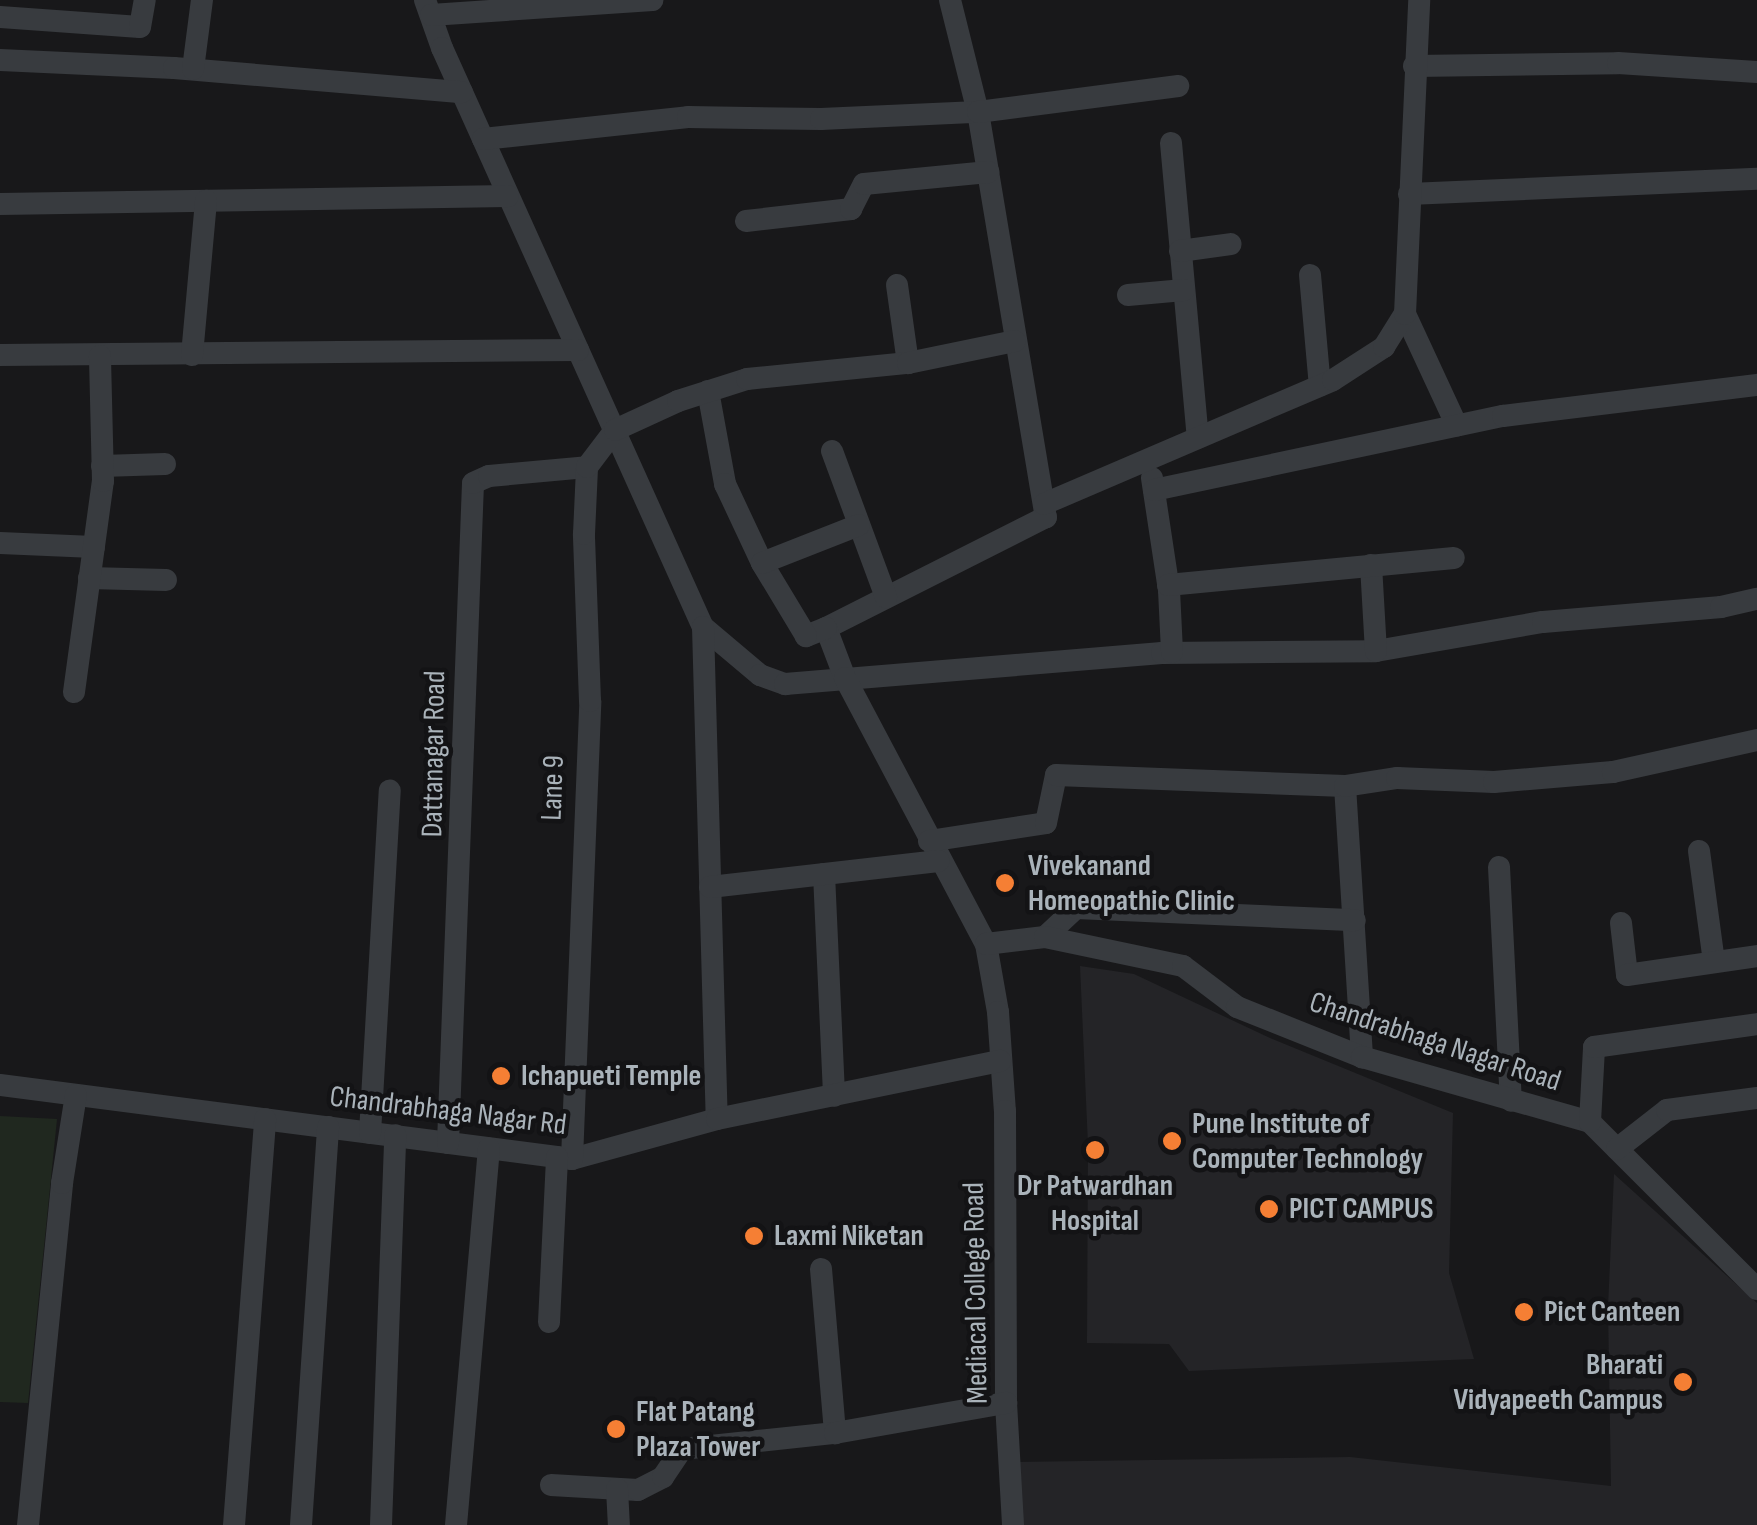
<!DOCTYPE html>
<html>
<head>
<meta charset="utf-8">
<style>
	body { margin:0 }
	#map { position:relative; width:1757px; height:1525px; overflow:hidden; background:#18181a; font-family:"Sofia Sans Condensed",sans-serif }
	div>[style] { position:absolute }
	.built>* { inset:0; background:#242427 }
	.green>* { inset:0; background:#20281f }
	.minor>* { height:22px; margin:-11px; padding:0 11px; transform-origin:11px; border-radius:11px; background:#383b3f }
	.dots>* { width:28px; height:28px; translate:-50% -50%; box-sizing:border-box; border:5px solid #131315; border-radius:50% }
	span { translate:-50% -50%; white-space:nowrap; text-align:center; line-height:1.15; -webkit-text-stroke:9px #131315; paint-order:stroke }
	.street-label { font-size:30px; color:#aab3ba }
	.poi-label { font-size:30px; color:#aab3ba; font-weight:700 }
	.left { translate:0 -50%; text-align:left }
	.right { translate:-100% -50%; text-align:right }
</style>
</head>
<body>
<div id="map">
	<div class="built">
		<i style="clip-path:polygon(1080px 966px,1134px 974px,1270px 1038px,1453px 1113px,1449px 1273px,1474px 1359px,1189px 1371px,1169px 1344px,1087px 1343px,1088px 1145px)"></i>
		<i style="clip-path:polygon(1614px 1174px,1757px 1303px,1757px 1525px,1013px 1525px,1011px 1462px,1350px 1457px,1611px 1486px,1608px 1307px)"></i>
	</div>
	<div class="green">
		<i style="clip-path:polygon(0 1116px,57px 1119px,28px 1403px,0 1402px)"></i>
	</div>
	<div class="minor">
		<i style="left:425px;top:0;width:51px;rotate:70.5deg"></i>
		<i style="left:442px;top:48px;width:635px;rotate:65.74deg"></i>
		<i style="left:703px;top:627px;width:75px;rotate:40.1deg"></i>
		<i style="left:760px;top:675px;width:27px;rotate:20deg"></i>
		<i style="left:785px;top:684px;width:378px;rotate:-4.7deg"></i>
		<i style="left:1162px;top:653px;width:214px;rotate:-0.5deg"></i>
		<i style="left:1376px;top:651px;width:169px;rotate:-9.9deg"></i>
		<i style="left:1543px;top:622px;width:179px;rotate:-4.8deg"></i>
		<i style="left:1721px;top:607px;width:37px;rotate:-13deg"></i>
		<i style="left:950px;top:0;width:115px;rotate:76deg"></i>
		<i style="left:978px;top:112px;width:411px;rotate:80.5deg"></i>
		<i style="left:1046px;top:517px;width:246px;rotate:153.2deg"></i>
		<i style="left:826px;top:628px;width:53px;rotate:69.2deg"></i>
		<i style="left:845px;top:678px;width:301px;rotate:62.1deg"></i>
		<i style="left:986px;top:944px;width:69px;rotate:80deg"></i>
		<i style="left:998px;top:1012px;width:99px;rotate:86deg"></i>
		<i style="left:1005px;top:1111px;width:292px;rotate:89.8deg"></i>
		<i style="left:1006px;top:1403px;width:122px;rotate:86.7deg"></i>
		<i style="left:431px;top:15px;width:222px;rotate:-3.9deg"></i>
		<i style="left:0;top:17px;width:140px;rotate:4.1deg"></i>
		<i style="left:140px;top:27px;width:27px;rotate:-80deg"></i>
		<i style="left:0;top:60px;width:174px;rotate:2.6deg"></i>
		<i style="left:174px;top:68px;width:289px;rotate:4.8deg"></i>
		<i style="left:1414px;top:66px;width:204px;rotate:-0.8deg"></i>
		<i style="left:1618px;top:63px;width:139px;rotate:3.7deg"></i>
		<i style="left:193px;top:69px;width:70px;rotate:-82.6deg"></i>
		<i style="left:483px;top:139px;width:206px;rotate:-6.1deg"></i>
		<i style="left:688px;top:117px;width:133px;rotate:0.9deg"></i>
		<i style="left:821px;top:119px;width:157px;rotate:-2.6deg"></i>
		<i style="left:978px;top:112px;width:202px;rotate:-7.4deg"></i>
		<i style="left:1171px;top:143px;width:296px;rotate:84.8deg"></i>
		<i style="left:1409px;top:194px;width:348px;rotate:-2.5deg"></i>
		<i style="left:0;top:204px;width:508px;rotate:-0.9deg"></i>
		<i style="left:746px;top:221px;width:106px;rotate:-6.5deg"></i>
		<i style="left:851px;top:209px;width:28px;rotate:-63deg"></i>
		<i style="left:864px;top:184px;width:125px;rotate:-5.5deg"></i>
		<i style="left:1180px;top:251px;width:51px;rotate:-7.8deg"></i>
		<i style="left:1310px;top:275px;width:111px;rotate:84.9deg"></i>
		<i style="left:897px;top:285px;width:79px;rotate:82deg"></i>
		<i style="left:1128px;top:295px;width:56px;rotate:-5.1deg"></i>
		<i style="left:1405px;top:314px;width:123px;rotate:65.1deg"></i>
		<i style="left:0;top:355px;width:578px;rotate:-0.5deg"></i>
		<i style="left:192px;top:355px;width:155px;rotate:-84.8deg"></i>
		<i style="left:708px;top:391px;width:95px;rotate:79.6deg"></i>
		<i style="left:725px;top:484px;width:87px;rotate:64.9deg"></i>
		<i style="left:832px;top:451px;width:156px;rotate:69.7deg"></i>
		<i style="left:102px;top:466px;width:63px;rotate:-1.8deg"></i>
		<i style="left:1152px;top:478px;width:113px;rotate:81.4deg"></i>
		<i style="left:1169px;top:590px;width:62px;rotate:87.2deg"></i>
		<i style="left:1154px;top:490px;width:357px;rotate:-12deg"></i>
		<i style="left:1503px;top:416px;width:256px;rotate:-7deg"></i>
		<i style="left:1044px;top:504px;width:314px;rotate:-23.2deg"></i>
		<i style="left:1333px;top:380px;width:61px;rotate:-32.9deg"></i>
		<i style="left:1384px;top:347px;width:39px;rotate:-58deg"></i>
		<i style="left:1405px;top:314px;width:314px;rotate:-87.4deg"></i>
		<i style="left:0;top:543px;width:94px;rotate:2.4deg"></i>
		<i style="left:1371px;top:565px;width:86px;rotate:86.7deg"></i>
		<i style="left:89px;top:578px;width:77px;rotate:1.5deg"></i>
		<i style="left:1168px;top:585px;width:287px;rotate:-5.4deg"></i>
		<i style="left:703px;top:627px;width:492px;rotate:88.4deg"></i>
		<i style="left:826px;top:628px;width:22px;rotate:158deg"></i>
		<i style="left:806px;top:636px;width:85px;rotate:-121.1deg"></i>
		<i style="left:762px;top:563px;width:104px;rotate:-21.4deg"></i>
		<i style="left:74px;top:692px;width:213px;rotate:-82.2deg"></i>
		<i style="left:103px;top:481px;width:125px;rotate:-91.4deg"></i>
		<i style="left:1345px;top:786px;width:272px;rotate:86.4deg"></i>
		<i style="left:929px;top:841px;width:118px;rotate:-8.7deg"></i>
		<i style="left:1046px;top:823px;width:49px;rotate:-78.2deg"></i>
		<i style="left:1056px;top:775px;width:289px;rotate:2.2deg"></i>
		<i style="left:1345px;top:786px;width:53px;rotate:-8.7deg"></i>
		<i style="left:1397px;top:778px;width:97px;rotate:2.4deg"></i>
		<i style="left:1494px;top:782px;width:119px;rotate:-4.8deg"></i>
		<i style="left:1613px;top:772px;width:148px;rotate:-12.5deg"></i>
		<i style="left:1699px;top:851px;width:112px;rotate:82.3deg"></i>
		<i style="left:1499px;top:867px;width:234px;rotate:87.1deg"></i>
		<i style="left:824px;top:874px;width:222px;rotate:87.4deg"></i>
		<i style="left:710px;top:887px;width:230px;rotate:-6.5deg"></i>
		<i style="left:1621px;top:923px;width:52px;rotate:83.4deg"></i>
		<i style="left:1627px;top:975px;width:131px;rotate:-8.3deg"></i>
		<i style="left:1045px;top:937px;width:42px;rotate:-43.1deg"></i>
		<i style="left:1076px;top:908px;width:279px;rotate:2.5deg"></i>
		<i style="left:986px;top:944px;width:59px;rotate:-6.8deg"></i>
		<i style="left:1045px;top:937px;width:141px;rotate:11.9deg"></i>
		<i style="left:1183px;top:966px;width:68px;rotate:37.2deg"></i>
		<i style="left:1237px;top:1007px;width:135px;rotate:21.8deg"></i>
		<i style="left:1362px;top:1057px;width:237px;rotate:15.9deg"></i>
		<i style="left:1590px;top:1122px;width:236px;rotate:45deg"></i>
		<i style="left:0;top:1085px;width:577px;rotate:7.37deg"></i>
		<i style="left:572px;top:1159px;width:150px;rotate:-15.4deg"></i>
		<i style="left:717px;top:1119px;width:289px;rotate:-11.6deg"></i>
		<i style="left:1590px;top:1122px;width:75px;rotate:-86.9deg"></i>
		<i style="left:1594px;top:1047px;width:165px;rotate:-8deg"></i>
		<i style="left:370px;top:1133px;width:343px;rotate:-86.7deg"></i>
		<i style="left:448px;top:1143px;width:660px;rotate:-87.83deg"></i>
		<i style="left:473px;top:483px;width:17px;rotate:-24deg"></i>
		<i style="left:489px;top:476px;width:98px;rotate:-5.2deg"></i>
		<i style="left:1617px;top:1149px;width:63px;rotate:-38deg"></i>
		<i style="left:1667px;top:1110px;width:91px;rotate:-7.6deg"></i>
		<i style="left:572px;top:1159px;width:458px;rotate:-87.7deg"></i>
		<i style="left:590px;top:701px;width:167px;rotate:-92.1deg"></i>
		<i style="left:584px;top:534px;width:67px;rotate:-87.4deg"></i>
		<i style="left:587px;top:467px;width:46px;rotate:-52.9deg"></i>
		<i style="left:615px;top:430px;width:69px;rotate:-24.7deg"></i>
		<i style="left:678px;top:401px;width:72px;rotate:-17.7deg"></i>
		<i style="left:747px;top:379px;width:162px;rotate:-5.7deg"></i>
		<i style="left:908px;top:363px;width:109px;rotate:-11.6deg"></i>
		<i style="left:821px;top:1269px;width:165px;rotate:85.1deg"></i>
		<i style="left:549px;top:1322px;width:165px;rotate:-87.2deg"></i>
		<i style="left:551px;top:1485px;width:87px;rotate:3.3deg"></i>
		<i style="left:638px;top:1490px;width:28px;rotate:-27deg"></i>
		<i style="left:663px;top:1477px;width:34px;rotate:-56deg"></i>
		<i style="left:682px;top:1449px;width:154px;rotate:-6deg"></i>
		<i style="left:835px;top:1433px;width:174px;rotate:-10deg"></i>
		<i style="left:617px;top:1489px;width:36px;rotate:87deg"></i>
		<i style="left:28px;top:1525px;width:344px;rotate:-84.3deg"></i>
		<i style="left:62px;top:1183px;width:89px;rotate:-81deg"></i>
		<i style="left:234px;top:1525px;width:407px;rotate:-85.6deg"></i>
		<i style="left:301px;top:1525px;width:399px;rotate:-86.1deg"></i>
		<i style="left:381px;top:1525px;width:390px;rotate:-87.9deg"></i>
		<i style="left:456px;top:1525px;width:378px;rotate:-85deg"></i>
	</div>
	<div class="dots">
		<i style="left:1005px;top:883px;background:#f57f34"></i>
		<i style="left:501px;top:1076px;background:#f57f34"></i>
		<i style="left:1172px;top:1141px;background:#f57f34"></i>
		<i style="left:1095px;top:1150px;background:#f57f34"></i>
		<i style="left:1269px;top:1209px;background:#f57f34"></i>
		<i style="left:754px;top:1236px;background:#f57f34"></i>
		<i style="left:1524px;top:1312px;background:#f57f34"></i>
		<i style="left:1683px;top:1382px;background:#f57f34"></i>
		<i style="left:616px;top:1429px;background:#f57f34"></i>
	</div>
	<div class="street-label">
		<span style="left:434px;top:754px;rotate:-89deg">Dattanagar Road</span>
		<span style="left:553px;top:788px;rotate:-88deg">Lane 9</span>
		<span style="left:1435px;top:1042px;rotate:18deg">Chandrabhaga Nagar Road</span>
		<span style="left:448px;top:1111px;rotate:7deg">Chandrabhaga Nagar Rd</span>
		<span style="left:976px;top:1293px;rotate:-91deg">Mediacal College Road</span>
	</div>
	<div class="poi-label">
		<span class="left" style="left:1028px;top:883px">Vivekanand<br>Homeopathic Clinic</span>
		<span class="left" style="left:521px;top:1076px">Ichapueti Temple</span>
		<span class="left" style="left:1192px;top:1141px">Pune Institute of<br>Computer Technology</span>
		<span style="left:1095px;top:1203px">Dr Patwardhan<br>Hospital</span>
		<span class="left" style="left:1289px;top:1209px">PICT CAMPUS</span>
		<span class="left" style="left:774px;top:1236px">Laxmi Niketan</span>
		<span class="left" style="left:1544px;top:1312px">Pict Canteen</span>
		<span class="right" style="left:1663px;top:1382px">Bharati<br>Vidyapeeth Campus</span>
		<span class="left" style="left:636px;top:1429px">Flat Patang<br>Plaza Tower</span>
	</div>
</div>
</body>
</html>
